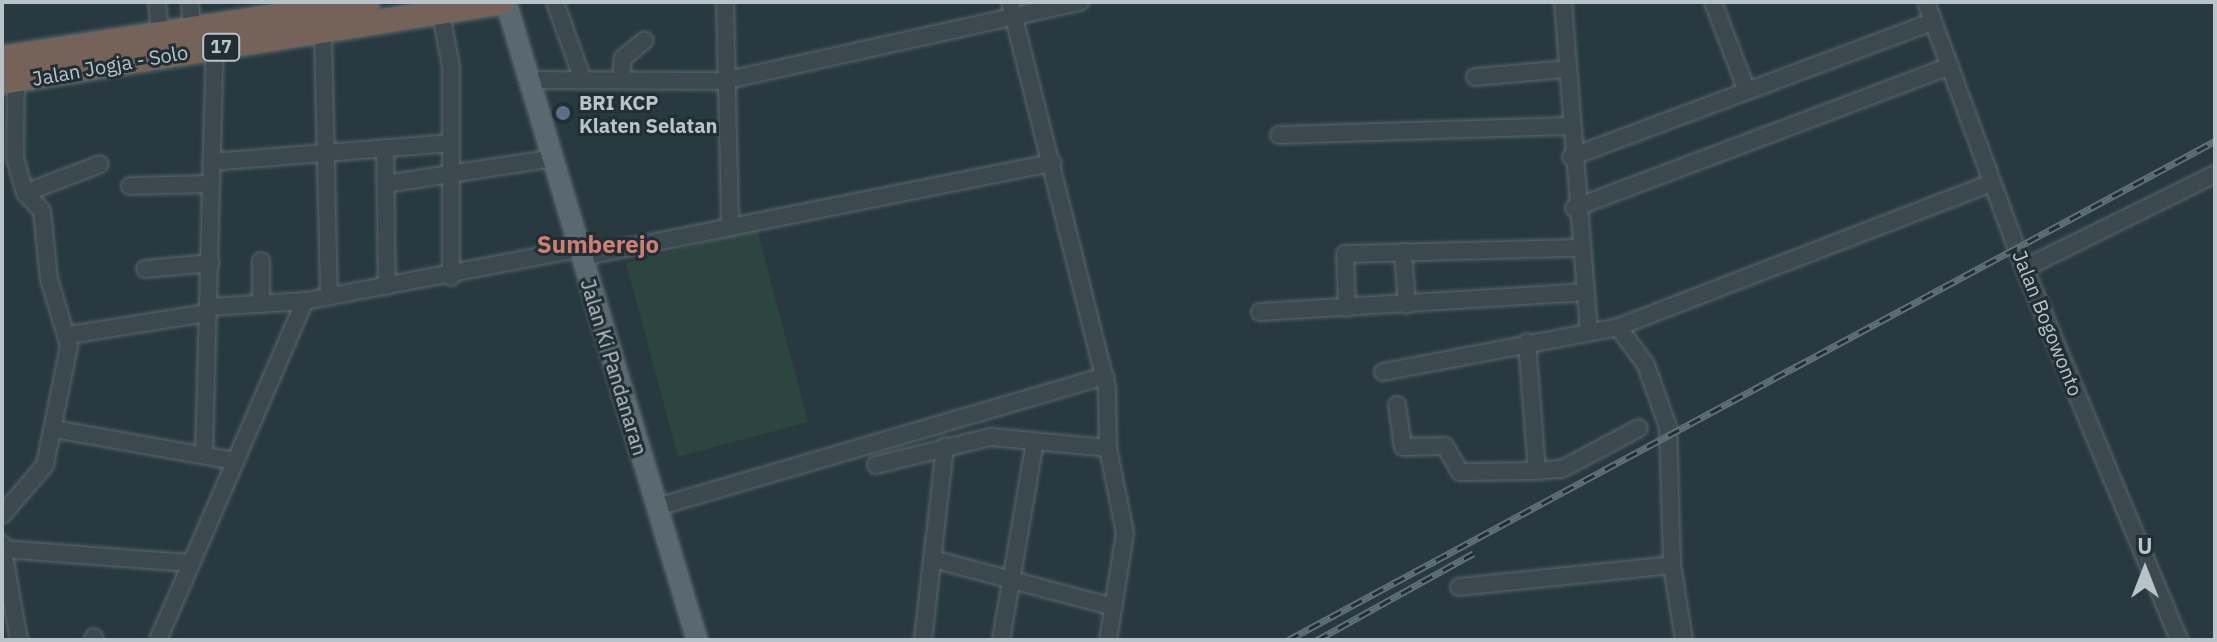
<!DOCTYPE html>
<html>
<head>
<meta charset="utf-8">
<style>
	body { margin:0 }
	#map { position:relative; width:2217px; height:642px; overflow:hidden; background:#283940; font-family:"IBM Plex Sans",sans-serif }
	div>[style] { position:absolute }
	.green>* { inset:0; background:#2d453f }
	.roads { filter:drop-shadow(0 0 2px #5a676d) drop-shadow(0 0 2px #5a676d) }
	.minor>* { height:16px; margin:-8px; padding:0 8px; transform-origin:8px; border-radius:8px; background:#3c4a50 }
	.major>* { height:20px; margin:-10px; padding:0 10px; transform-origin:10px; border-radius:10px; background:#5a696f }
	.highway>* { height:24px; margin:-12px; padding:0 12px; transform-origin:12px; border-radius:12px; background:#756359 }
	.rail>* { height:7px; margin-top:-3.5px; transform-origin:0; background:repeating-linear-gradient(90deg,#212f35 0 12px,#5e6f76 0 24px); box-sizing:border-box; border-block:2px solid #5e6f76 }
	.dots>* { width:22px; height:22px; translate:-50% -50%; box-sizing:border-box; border:4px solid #212f35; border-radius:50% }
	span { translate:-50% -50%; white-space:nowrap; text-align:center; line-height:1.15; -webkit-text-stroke:6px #212f35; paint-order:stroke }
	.shield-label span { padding:2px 6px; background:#212f35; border:2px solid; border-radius:6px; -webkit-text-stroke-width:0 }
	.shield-label { font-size:18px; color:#b9c4ca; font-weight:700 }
	.street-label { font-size:20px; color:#b9c4ca }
	.poi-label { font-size:20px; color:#b9c4ca; font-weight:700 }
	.left { translate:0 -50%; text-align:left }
	.quarter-label { font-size:24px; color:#cf7e6f; font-weight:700 }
	.frame { position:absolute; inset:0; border:4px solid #b9c4ca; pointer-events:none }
	.north { position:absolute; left:2105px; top:530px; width:80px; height:80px; -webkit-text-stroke:6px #212f35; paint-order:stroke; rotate:0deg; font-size:22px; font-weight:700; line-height:32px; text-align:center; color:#b9c4ca }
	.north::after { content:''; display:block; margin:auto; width:28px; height:36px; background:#b9c4ca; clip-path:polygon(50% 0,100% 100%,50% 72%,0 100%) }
</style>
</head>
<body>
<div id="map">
	<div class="green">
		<i style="clip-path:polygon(757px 229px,808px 422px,678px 457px,626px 263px)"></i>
	</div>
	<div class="roads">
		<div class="minor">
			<i style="left:157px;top:2px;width:31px;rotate:84deg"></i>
			<i style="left:190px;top:2px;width:28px;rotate:86deg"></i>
			<i style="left:555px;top:2px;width:83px;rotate:70.3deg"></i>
			<i style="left:725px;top:2px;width:223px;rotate:88.7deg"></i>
			<i style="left:1010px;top:2px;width:397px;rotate:75.9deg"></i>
			<i style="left:1107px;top:387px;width:61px;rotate:89.1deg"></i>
			<i style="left:1108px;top:448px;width:87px;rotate:78.7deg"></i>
			<i style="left:1125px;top:533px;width:108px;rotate:99deg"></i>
			<i style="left:1563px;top:2px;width:329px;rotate:85.5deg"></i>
			<i style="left:1713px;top:2px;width:95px;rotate:69.1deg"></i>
			<i style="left:1926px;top:2px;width:270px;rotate:69.8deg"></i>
			<i style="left:2019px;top:255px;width:417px;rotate:67.4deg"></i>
			<i style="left:441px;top:14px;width:54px;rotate:79.3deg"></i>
			<i style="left:451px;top:67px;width:210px;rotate:90deg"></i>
			<i style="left:323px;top:33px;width:264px;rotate:88.7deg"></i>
			<i style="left:1475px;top:77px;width:91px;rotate:-5deg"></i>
			<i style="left:527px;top:80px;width:196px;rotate:0.3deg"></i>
			<i style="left:723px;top:81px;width:366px;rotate:-12.5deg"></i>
			<i style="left:621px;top:80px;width:22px;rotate:-85deg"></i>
			<i style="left:623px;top:58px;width:28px;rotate:-39deg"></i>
			<i style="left:1279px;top:135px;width:289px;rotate:-1.8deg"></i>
			<i style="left:385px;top:148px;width:138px;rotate:89.2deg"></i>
			<i style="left:1571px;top:157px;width:386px;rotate:-20.5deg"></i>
			<i style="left:211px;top:162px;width:241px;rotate:-4.5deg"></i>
			<i style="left:385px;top:184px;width:166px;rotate:-8.7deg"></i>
			<i style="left:130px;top:186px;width:81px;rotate:-1.4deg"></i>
			<i style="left:25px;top:193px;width:80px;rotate:-21.1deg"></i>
			<i style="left:1574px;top:208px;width:402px;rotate:-20.7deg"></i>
			<i style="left:1403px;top:252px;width:53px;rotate:85.7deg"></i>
			<i style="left:581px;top:257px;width:481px;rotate:-11.3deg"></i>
			<i style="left:261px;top:261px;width:43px;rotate:90deg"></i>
			<i style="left:2025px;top:268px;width:212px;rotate:-26.3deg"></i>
			<i style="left:145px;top:269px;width:66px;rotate:-5.2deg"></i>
			<i style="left:209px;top:307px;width:96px;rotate:-3.6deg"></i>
			<i style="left:1347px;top:308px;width:54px;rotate:-92.1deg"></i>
			<i style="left:1345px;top:254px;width:234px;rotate:-1.5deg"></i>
			<i style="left:1260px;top:312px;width:325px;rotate:-3.5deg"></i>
			<i style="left:1618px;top:327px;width:47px;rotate:53.6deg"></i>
			<i style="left:1646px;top:365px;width:66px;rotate:70.5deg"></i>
			<i style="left:1668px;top:427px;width:138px;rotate:88.3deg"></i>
			<i style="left:1672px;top:565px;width:76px;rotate:80.9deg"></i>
			<i style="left:69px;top:335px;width:140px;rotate:-9.1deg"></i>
			<i style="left:1527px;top:342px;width:129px;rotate:85.6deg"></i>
			<i style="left:1537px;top:471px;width:25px;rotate:-5deg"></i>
			<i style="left:1562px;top:469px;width:87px;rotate:-28deg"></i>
			<i style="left:1383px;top:372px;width:239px;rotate:-10.8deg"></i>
			<i style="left:1618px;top:327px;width:401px;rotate:-21.1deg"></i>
			<i style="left:1397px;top:405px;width:42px;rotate:81.9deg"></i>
			<i style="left:1403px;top:447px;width:42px;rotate:-1.4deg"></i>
			<i style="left:1445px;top:446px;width:30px;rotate:60deg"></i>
			<i style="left:1460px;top:472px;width:77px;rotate:-0.7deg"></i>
			<i style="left:54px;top:429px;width:183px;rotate:10.1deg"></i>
			<i style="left:204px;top:455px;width:408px;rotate:-88.5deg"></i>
			<i style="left:876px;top:465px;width:118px;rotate:-13.7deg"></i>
			<i style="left:991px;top:437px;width:118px;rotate:5.4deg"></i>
			<i style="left:657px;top:507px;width:467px;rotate:-16.3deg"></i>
			<i style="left:2px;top:515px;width:66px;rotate:-49.3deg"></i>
			<i style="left:45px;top:465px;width:121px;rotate:-78.6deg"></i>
			<i style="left:69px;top:346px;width:70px;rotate:-106.6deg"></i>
			<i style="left:49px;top:279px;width:68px;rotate:-95.9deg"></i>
			<i style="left:42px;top:211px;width:25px;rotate:-133deg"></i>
			<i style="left:25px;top:193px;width:35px;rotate:-106deg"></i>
			<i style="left:15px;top:159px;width:86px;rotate:-89.3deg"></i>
			<i style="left:2px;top:544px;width:97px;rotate:80deg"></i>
			<i style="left:3px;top:549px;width:189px;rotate:4.3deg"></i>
			<i style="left:933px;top:559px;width:187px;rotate:14.9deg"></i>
			<i style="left:1459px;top:587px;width:214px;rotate:-5.9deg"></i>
			<i style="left:93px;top:640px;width:3px;rotate:-72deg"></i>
			<i style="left:158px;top:640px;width:369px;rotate:-66.6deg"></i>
			<i style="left:305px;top:301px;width:278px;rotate:-10.8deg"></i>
			<i style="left:923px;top:640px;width:195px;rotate:-83.5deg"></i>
			<i style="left:1001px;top:640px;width:201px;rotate:-80.3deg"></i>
		</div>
		<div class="major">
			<i style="left:506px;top:2px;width:666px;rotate:73.33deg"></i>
		</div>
		<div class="highway">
			<i style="left:2px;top:58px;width:370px;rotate:-8.7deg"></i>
			<i style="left:2px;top:82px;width:506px;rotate:-9.09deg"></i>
		</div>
	</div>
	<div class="rail">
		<i style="left:1288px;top:640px;width:1053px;rotate:-28.29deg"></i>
		<i style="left:1317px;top:640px;width:179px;rotate:-29deg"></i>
	</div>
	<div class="dots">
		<i style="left:563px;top:113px;background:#5c6f8a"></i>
	</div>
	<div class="shield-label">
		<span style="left:221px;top:47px">17</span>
	</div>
	<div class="street-label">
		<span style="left:110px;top:65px;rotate:-10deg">Jalan Jogja - Solo</span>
		<span style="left:2048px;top:323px;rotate:68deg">Jalan Bogowonto</span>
		<span style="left:614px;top:367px;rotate:73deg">Jalan Ki Pandanaran</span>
	</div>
	<div class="poi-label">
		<span class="left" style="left:579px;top:114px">BRI KCP<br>Klaten Selatan</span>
	</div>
	<div class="quarter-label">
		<span style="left:598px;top:245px">Sumberejo</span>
	</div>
	<div class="frame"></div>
	<div class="north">U</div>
</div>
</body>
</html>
